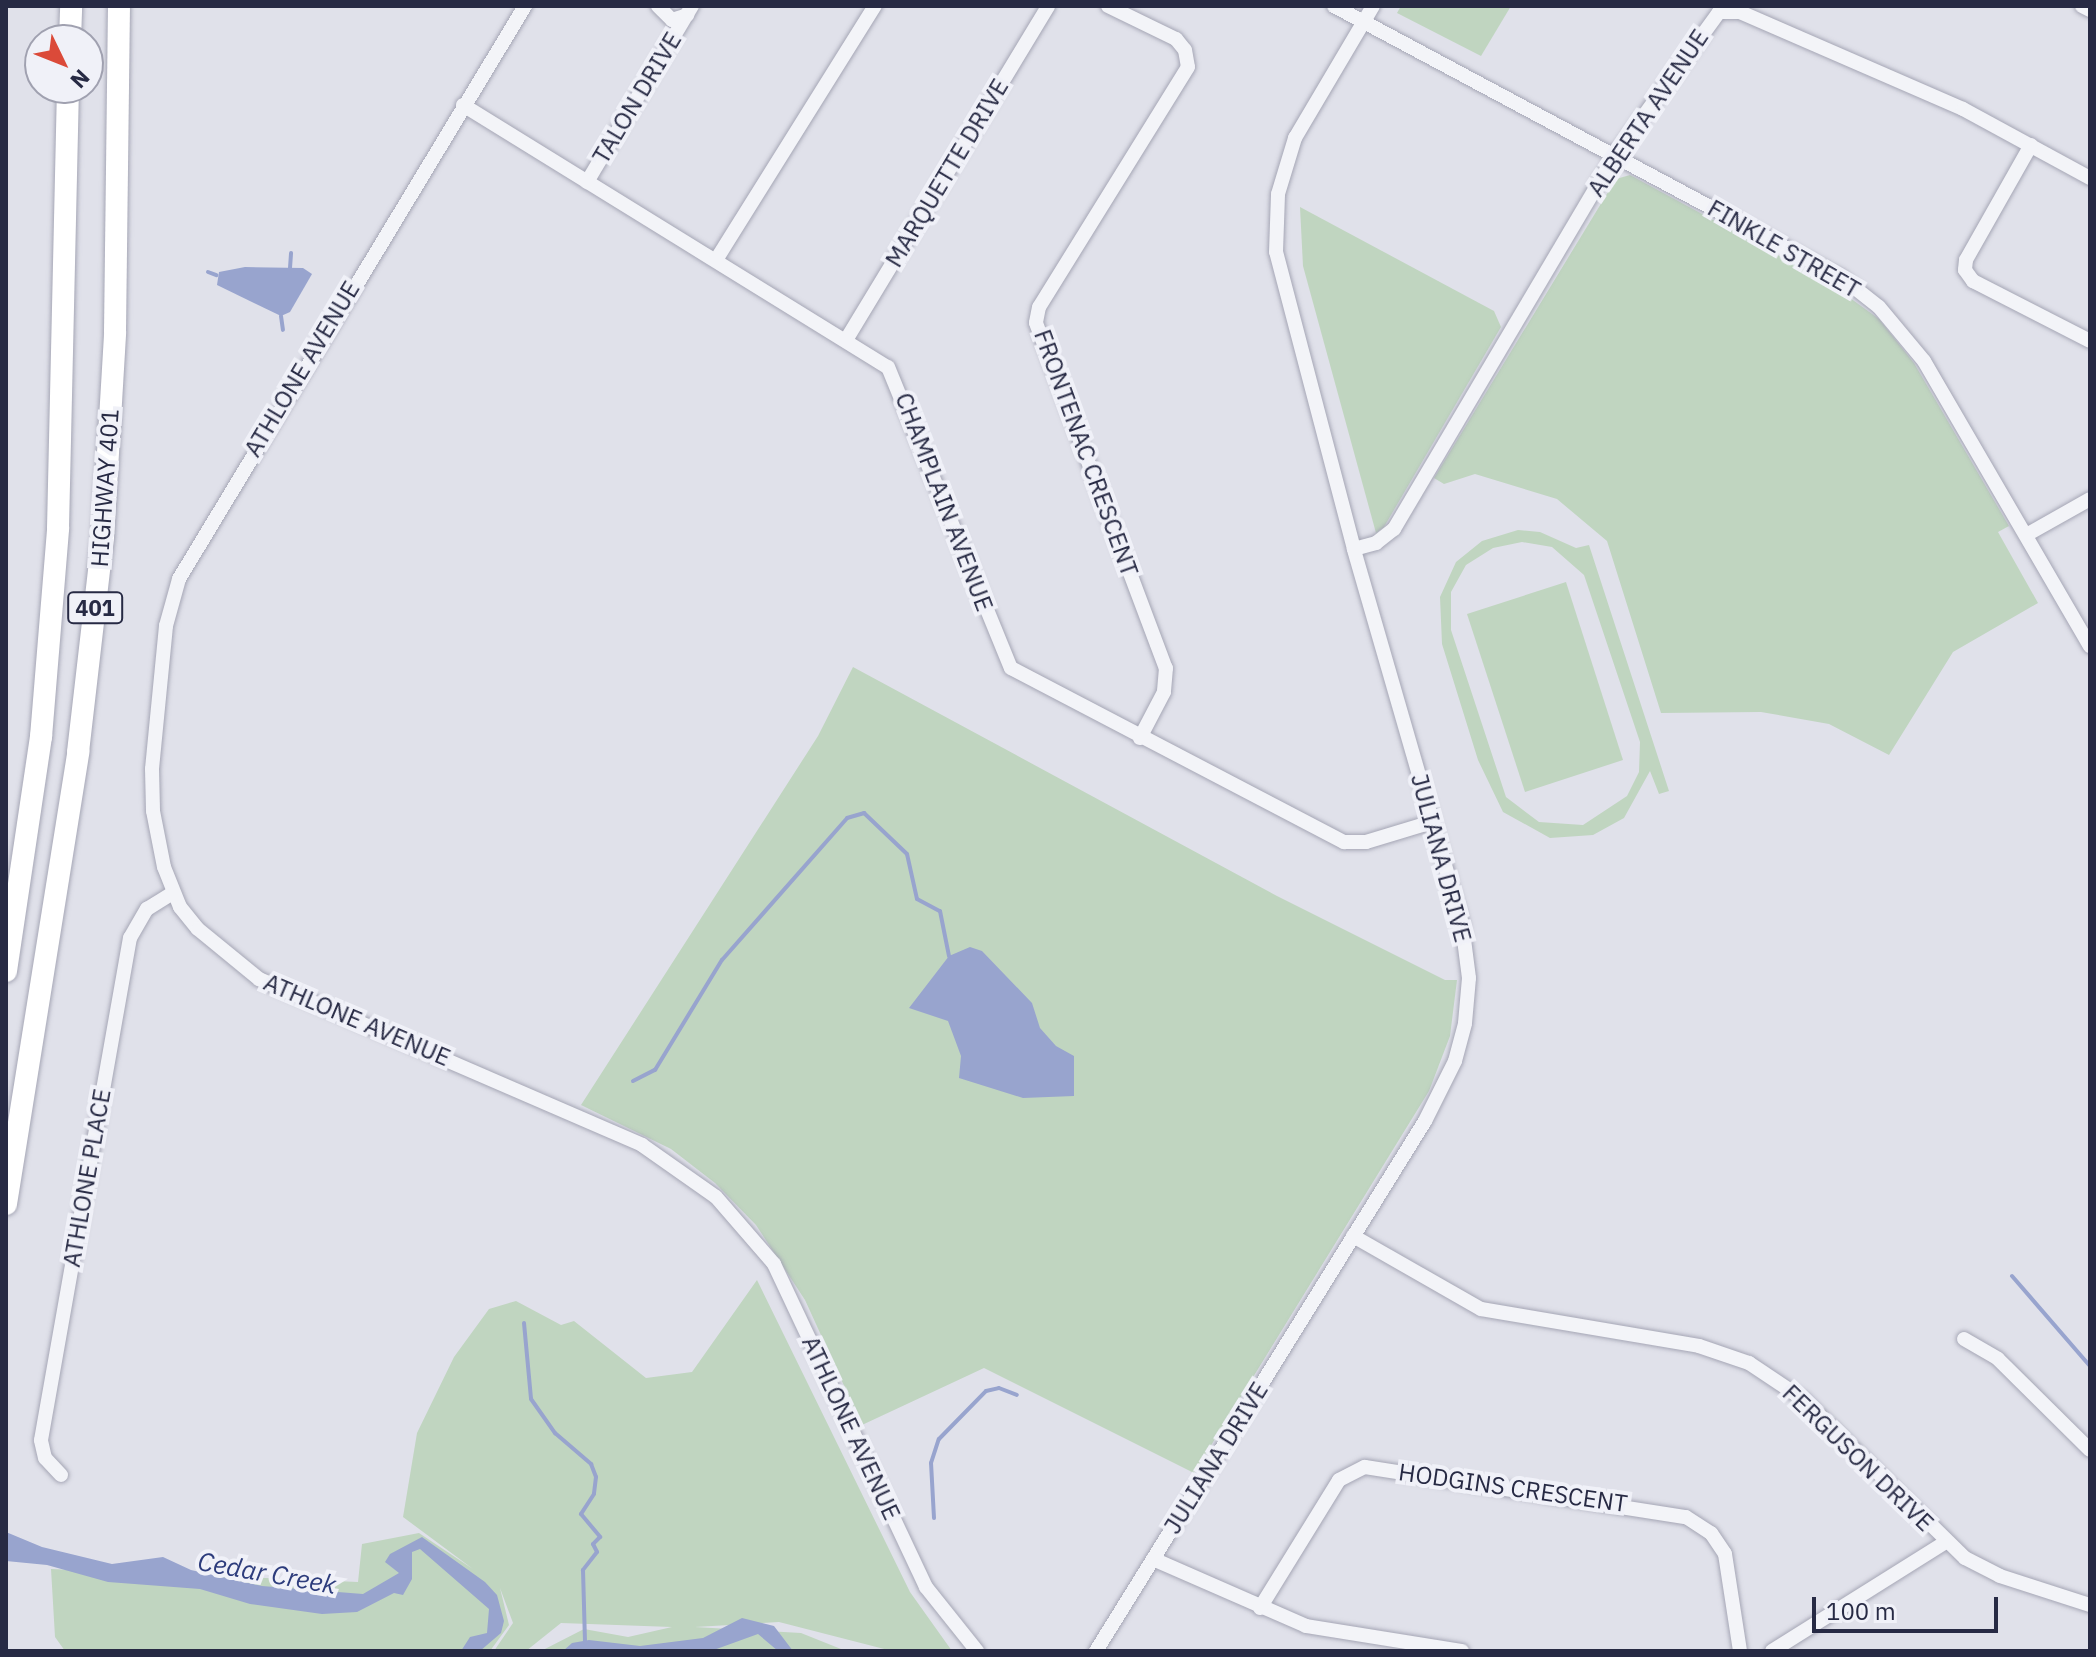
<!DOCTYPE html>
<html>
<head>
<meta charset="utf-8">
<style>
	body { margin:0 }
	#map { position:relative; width:2096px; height:1657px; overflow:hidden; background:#e0e1ea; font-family:"IBM Plex Sans",sans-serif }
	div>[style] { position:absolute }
	.green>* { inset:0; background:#c0d5c0 }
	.water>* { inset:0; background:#98a4ce }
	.stream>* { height:4px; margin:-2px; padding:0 2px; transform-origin:2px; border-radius:2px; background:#98a4ce }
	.roads { filter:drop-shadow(0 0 2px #a5a6b5) drop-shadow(0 0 2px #a5a6b5) }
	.minor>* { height:14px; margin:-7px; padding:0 7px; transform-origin:7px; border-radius:7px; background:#f3f4f8 }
	.highway>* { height:22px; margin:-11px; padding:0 11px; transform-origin:11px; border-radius:11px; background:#fff }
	span { translate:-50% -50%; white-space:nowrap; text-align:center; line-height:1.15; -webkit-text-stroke:8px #f0f1f8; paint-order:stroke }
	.shield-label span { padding:2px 6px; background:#f0f1f8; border:2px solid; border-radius:6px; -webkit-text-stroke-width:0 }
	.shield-label { font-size:22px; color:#272a44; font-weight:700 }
	.street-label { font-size:24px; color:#272a44 }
	.water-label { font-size:26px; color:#2d3c7c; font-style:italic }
	.frame { position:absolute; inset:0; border:8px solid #272a44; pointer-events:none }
	.north { position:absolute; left:24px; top:24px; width:80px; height:80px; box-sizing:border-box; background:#f0f1f8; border:2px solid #a0a1b0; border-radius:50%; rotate:133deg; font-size:22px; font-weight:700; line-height:32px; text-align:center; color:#272a44 }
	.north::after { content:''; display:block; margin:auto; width:28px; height:36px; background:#db4a39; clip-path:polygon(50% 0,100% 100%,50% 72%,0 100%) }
	.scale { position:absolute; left:1812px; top:1597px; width:186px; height:36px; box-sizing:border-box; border:4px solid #272a44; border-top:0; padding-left:10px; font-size:24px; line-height:28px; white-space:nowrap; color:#272a44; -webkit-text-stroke:6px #f0f1f8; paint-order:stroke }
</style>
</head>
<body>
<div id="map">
	<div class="green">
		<i style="clip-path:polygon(1401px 6px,1511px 6px,1481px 56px,1397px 13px)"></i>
		<i style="clip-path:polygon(1630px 175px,1828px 282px,1879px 319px,1914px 363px,2009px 526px,1998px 532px,2038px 603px,1953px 652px,1889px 755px,1829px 724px,1761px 712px,1661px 713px,1607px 541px,1557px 499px,1475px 474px,1444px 484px,1434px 478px,1616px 179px)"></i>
		<i style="clip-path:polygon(1300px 207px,1494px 311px,1501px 327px,1384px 527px,1376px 533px,1303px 266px)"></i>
		<i style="clip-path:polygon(evenodd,1518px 530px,1540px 532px,1576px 548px,1589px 545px,1669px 791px,1659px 794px,1650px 771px,1624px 818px,1593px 835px,1550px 838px,1503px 812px,1478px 760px,1442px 644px,1440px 597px,1456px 562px,1482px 541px,1518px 530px,1522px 542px,1552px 547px,1584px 575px,1640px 742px,1639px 772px,1627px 796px,1583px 825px,1539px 822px,1506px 797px,1451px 630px,1451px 592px,1466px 565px,1493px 548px,1522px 542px)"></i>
		<i style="clip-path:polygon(1566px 582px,1623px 760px,1525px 792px,1467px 614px)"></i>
		<i style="clip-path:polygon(853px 667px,1277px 896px,1445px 980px,1457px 980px,1450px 1036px,1429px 1091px,1194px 1473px,984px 1368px,862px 1425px,805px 1300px,756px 1225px,715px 1183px,671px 1149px,581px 1105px,818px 736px)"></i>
		<i style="clip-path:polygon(757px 1280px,910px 1592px,952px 1651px,892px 1651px,779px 1622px,695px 1627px,801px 1633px,846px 1651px,541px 1651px,584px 1629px,628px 1637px,672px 1627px,561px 1623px,526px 1651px,494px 1651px,513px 1623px,500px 1588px,509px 1625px,490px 1651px,65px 1651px,55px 1637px,51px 1569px,358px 1582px,362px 1544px,419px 1533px,473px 1569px,403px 1517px,417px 1433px,454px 1357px,489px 1309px,516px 1301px,561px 1325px,574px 1321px,646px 1378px,692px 1372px)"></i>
	</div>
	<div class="water">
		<i style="clip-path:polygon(245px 267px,303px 268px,312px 274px,290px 312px,281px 316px,217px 285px,219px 272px)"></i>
		<i style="clip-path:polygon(970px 947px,982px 951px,1032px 1003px,1040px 1028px,1056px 1046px,1074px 1056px,1074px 1096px,1023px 1098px,959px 1078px,961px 1056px,948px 1021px,909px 1008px,949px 956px)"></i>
		<i style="clip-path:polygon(6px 1532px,42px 1547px,112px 1564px,163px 1557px,191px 1570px,262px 1586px,363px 1594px,399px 1573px,385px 1562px,390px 1554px,422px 1537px,485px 1582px,497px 1595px,504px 1621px,501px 1633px,480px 1651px,461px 1651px,470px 1637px,487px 1633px,489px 1609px,420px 1549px,412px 1552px,412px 1579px,403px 1595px,394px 1593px,357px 1612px,322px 1614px,250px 1604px,200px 1589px,108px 1582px,47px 1565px,6px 1561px)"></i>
		<i style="clip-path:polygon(742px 1618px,774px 1626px,793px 1651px,778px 1651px,758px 1634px,711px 1651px,563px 1651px,572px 1643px,589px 1640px,640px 1646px,703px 1638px)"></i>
	</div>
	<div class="stream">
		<i style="left:290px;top:268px;width:15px;rotate:-86deg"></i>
		<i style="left:208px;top:272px;width:9px;rotate:21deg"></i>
		<i style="left:281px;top:316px;width:14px;rotate:82deg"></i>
		<i style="left:633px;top:1081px;width:25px;rotate:-27deg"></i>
		<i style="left:655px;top:1070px;width:129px;rotate:-58.7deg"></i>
		<i style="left:722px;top:960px;width:189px;rotate:-48.6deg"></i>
		<i style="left:847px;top:818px;width:18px;rotate:-16deg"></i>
		<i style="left:864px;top:813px;width:59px;rotate:43.6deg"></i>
		<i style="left:907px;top:854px;width:46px;rotate:77.5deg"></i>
		<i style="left:917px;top:899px;width:26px;rotate:28deg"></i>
		<i style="left:940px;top:911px;width:46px;rotate:78.7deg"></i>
		<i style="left:2012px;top:1276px;width:119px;rotate:49.1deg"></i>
		<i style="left:524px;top:1323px;width:76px;rotate:84.7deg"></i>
		<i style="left:531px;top:1399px;width:42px;rotate:54.8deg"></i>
		<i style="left:555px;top:1433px;width:48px;rotate:40.7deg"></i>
		<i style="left:591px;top:1464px;width:14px;rotate:69deg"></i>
		<i style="left:596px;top:1477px;width:17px;rotate:97deg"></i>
		<i style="left:594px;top:1494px;width:24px;rotate:123deg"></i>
		<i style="left:581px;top:1514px;width:30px;rotate:50deg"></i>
		<i style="left:600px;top:1537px;width:10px;rotate:135deg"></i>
		<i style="left:593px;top:1544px;width:9px;rotate:63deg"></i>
		<i style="left:597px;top:1552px;width:23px;rotate:128deg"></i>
		<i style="left:583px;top:1570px;width:73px;rotate:88.4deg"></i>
		<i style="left:934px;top:1518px;width:55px;rotate:-93.1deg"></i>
		<i style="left:931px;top:1463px;width:25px;rotate:-72deg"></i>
		<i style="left:939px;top:1439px;width:67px;rotate:-45.6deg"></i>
		<i style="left:986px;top:1391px;width:13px;rotate:-13deg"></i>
		<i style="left:999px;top:1388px;width:19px;rotate:21deg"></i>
	</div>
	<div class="roads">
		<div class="minor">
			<i style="left:525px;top:6px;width:669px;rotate:121.13deg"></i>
			<i style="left:179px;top:579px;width:49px;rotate:105.5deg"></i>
			<i style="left:166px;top:626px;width:144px;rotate:95.6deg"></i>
			<i style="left:152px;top:769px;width:42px;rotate:88.6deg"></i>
			<i style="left:153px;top:811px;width:57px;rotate:78.9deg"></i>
			<i style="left:164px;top:867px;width:43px;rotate:68.2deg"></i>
			<i style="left:180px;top:907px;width:28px;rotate:51deg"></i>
			<i style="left:198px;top:929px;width:79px;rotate:39.3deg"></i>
			<i style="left:259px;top:979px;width:417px;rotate:23.4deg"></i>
			<i style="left:642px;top:1145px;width:90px;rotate:35.1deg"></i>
			<i style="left:716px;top:1197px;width:89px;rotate:49.1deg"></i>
			<i style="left:774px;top:1264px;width:357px;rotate:64.8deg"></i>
			<i style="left:926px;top:1587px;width:82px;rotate:51.4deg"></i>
			<i style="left:658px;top:6px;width:20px;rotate:45deg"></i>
			<i style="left:672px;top:20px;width:16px;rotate:-18deg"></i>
			<i style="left:1108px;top:6px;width:76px;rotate:25.9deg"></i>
			<i style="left:1176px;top:39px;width:14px;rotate:51deg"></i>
			<i style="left:1185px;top:50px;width:17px;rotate:80deg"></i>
			<i style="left:1188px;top:67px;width:282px;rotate:121.8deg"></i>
			<i style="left:1039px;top:307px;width:16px;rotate:101deg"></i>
			<i style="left:1036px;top:323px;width:369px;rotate:69.4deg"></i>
			<i style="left:1166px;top:668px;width:24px;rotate:95deg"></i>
			<i style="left:1164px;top:692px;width:52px;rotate:117.6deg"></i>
			<i style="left:1334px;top:6px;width:575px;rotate:28.13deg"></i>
			<i style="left:1841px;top:277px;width:48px;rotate:38.3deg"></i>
			<i style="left:1879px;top:307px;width:70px;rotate:50.2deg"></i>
			<i style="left:1924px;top:361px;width:330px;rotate:59.8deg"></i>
			<i style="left:2082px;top:6px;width:9px;rotate:27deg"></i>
			<i style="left:463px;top:105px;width:499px;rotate:31.7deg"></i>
			<i style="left:888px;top:367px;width:325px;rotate:67.8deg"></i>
			<i style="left:1011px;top:668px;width:376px;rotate:27.6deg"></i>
			<i style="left:1344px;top:842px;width:22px"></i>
			<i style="left:1366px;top:842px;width:69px;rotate:-16.9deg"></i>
			<i style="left:2031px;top:145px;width:132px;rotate:119.5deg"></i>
			<i style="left:1966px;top:260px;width:10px;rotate:96deg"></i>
			<i style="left:1965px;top:270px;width:14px;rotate:54deg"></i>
			<i style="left:1973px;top:281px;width:131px;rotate:27.1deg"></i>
			<i style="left:587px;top:182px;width:205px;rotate:-59.2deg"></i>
			<i style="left:716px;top:260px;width:300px;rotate:-58deg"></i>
			<i style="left:846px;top:340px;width:390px;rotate:-58.8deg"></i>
			<i style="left:2028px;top:534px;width:71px;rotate:-29.4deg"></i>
			<i style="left:1354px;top:549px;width:23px;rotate:-15deg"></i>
			<i style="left:1376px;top:543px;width:23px;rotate:-38deg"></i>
			<i style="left:1394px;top:529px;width:436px;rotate:-59.4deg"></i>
			<i style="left:1616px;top:154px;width:175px;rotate:-54deg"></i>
			<i style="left:1719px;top:12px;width:21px"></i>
			<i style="left:1740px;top:12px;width:243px;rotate:23.5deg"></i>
			<i style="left:1963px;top:109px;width:145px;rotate:28.5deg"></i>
			<i style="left:1353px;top:1236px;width:147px;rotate:29.7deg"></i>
			<i style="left:1481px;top:1309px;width:221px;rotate:9.6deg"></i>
			<i style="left:1699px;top:1346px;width:53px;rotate:18.8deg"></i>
			<i style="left:1749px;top:1363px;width:65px;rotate:33.7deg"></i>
			<i style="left:1803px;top:1399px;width:227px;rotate:44.5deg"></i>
			<i style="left:1965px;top:1558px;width:39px;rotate:27deg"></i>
			<i style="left:2000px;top:1576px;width:95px;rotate:17.9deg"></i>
			<i style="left:1964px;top:1339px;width:39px;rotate:30deg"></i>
			<i style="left:1998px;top:1359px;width:129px;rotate:44.7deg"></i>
			<i style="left:61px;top:1475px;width:23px;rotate:-133deg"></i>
			<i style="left:45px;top:1458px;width:18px;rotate:-103deg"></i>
			<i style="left:41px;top:1440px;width:510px;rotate:-79.95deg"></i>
			<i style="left:130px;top:938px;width:34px;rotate:-60deg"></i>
			<i style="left:147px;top:909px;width:31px;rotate:-32deg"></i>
			<i style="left:1153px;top:1559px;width:167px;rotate:23.6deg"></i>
			<i style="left:1306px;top:1626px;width:158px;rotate:9.1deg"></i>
			<i style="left:1260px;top:1608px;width:150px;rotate:-58.3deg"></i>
			<i style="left:1339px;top:1480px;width:29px;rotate:-27deg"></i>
			<i style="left:1365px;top:1467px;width:325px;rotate:8.9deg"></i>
			<i style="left:1686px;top:1517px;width:30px;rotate:33deg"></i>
			<i style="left:1711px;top:1533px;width:25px;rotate:56deg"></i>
			<i style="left:1725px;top:1554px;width:98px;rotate:81.2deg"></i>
			<i style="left:1096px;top:1651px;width:624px;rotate:-58.17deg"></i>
			<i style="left:1425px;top:1121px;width:67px;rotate:-63.4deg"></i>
			<i style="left:1455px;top:1061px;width:39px;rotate:-75deg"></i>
			<i style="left:1465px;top:1023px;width:45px;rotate:-84.9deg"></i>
			<i style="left:1469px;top:978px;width:54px;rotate:-97.4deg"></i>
			<i style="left:1462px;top:924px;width:390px;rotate:-106.1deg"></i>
			<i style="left:1354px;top:549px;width:307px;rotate:-104.7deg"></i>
			<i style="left:1276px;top:252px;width:58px;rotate:-88deg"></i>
			<i style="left:1278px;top:194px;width:59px;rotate:-73.1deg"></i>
			<i style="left:1295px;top:138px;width:153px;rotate:-59.4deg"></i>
			<i style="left:1772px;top:1651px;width:203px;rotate:-32.1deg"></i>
		</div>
		<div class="highway">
			<i style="left:70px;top:40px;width:34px;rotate:-88deg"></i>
			<i style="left:6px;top:971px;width:237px;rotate:-81.5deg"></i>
			<i style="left:41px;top:737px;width:210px;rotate:-85.3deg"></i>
			<i style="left:58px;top:528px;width:440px;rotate:-88.7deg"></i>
			<i style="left:6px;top:1204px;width:458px;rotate:-80.9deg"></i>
			<i style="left:78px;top:752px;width:216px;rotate:-83.4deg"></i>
			<i style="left:103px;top:537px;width:205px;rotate:-86.6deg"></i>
			<i style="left:115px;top:332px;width:326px;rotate:-89.3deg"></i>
		</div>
	</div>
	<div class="shield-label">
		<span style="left:95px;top:608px">401</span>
	</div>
	<div class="street-label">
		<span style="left:637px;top:98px;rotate:-59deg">TALON DRIVE</span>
		<span style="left:1648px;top:113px;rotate:-56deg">ALBERTA AVENUE</span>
		<span style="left:947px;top:173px;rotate:-59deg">MARQUETTE DRIVE</span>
		<span style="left:1784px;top:249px;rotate:30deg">FINKLE STREET</span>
		<span style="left:302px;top:369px;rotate:-59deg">ATHLONE AVENUE</span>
		<span style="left:1086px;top:453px;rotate:70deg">FRONTENAC CRESCENT</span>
		<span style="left:105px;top:488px;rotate:-86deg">HIGHWAY 401</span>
		<span style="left:944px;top:502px;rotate:69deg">CHAMPLAIN AVENUE</span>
		<span style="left:1441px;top:858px;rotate:75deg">JULIANA DRIVE</span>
		<span style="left:357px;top:1020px;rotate:23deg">ATHLONE AVENUE</span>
		<span style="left:87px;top:1178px;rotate:-80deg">ATHLONE PLACE</span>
		<span style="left:851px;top:1428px;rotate:65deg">ATHLONE AVENUE</span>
		<span style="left:1216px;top:1458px;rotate:-58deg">JULIANA DRIVE</span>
		<span style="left:1858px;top:1458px;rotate:44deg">FERGUSON DRIVE</span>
		<span style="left:1513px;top:1488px;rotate:8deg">HODGINS CRESCENT</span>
	</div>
	<div class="water-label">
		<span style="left:267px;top:1573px;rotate:10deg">Cedar Creek</span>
	</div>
	<div class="frame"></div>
	<div class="north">N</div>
	<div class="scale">100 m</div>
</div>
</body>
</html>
